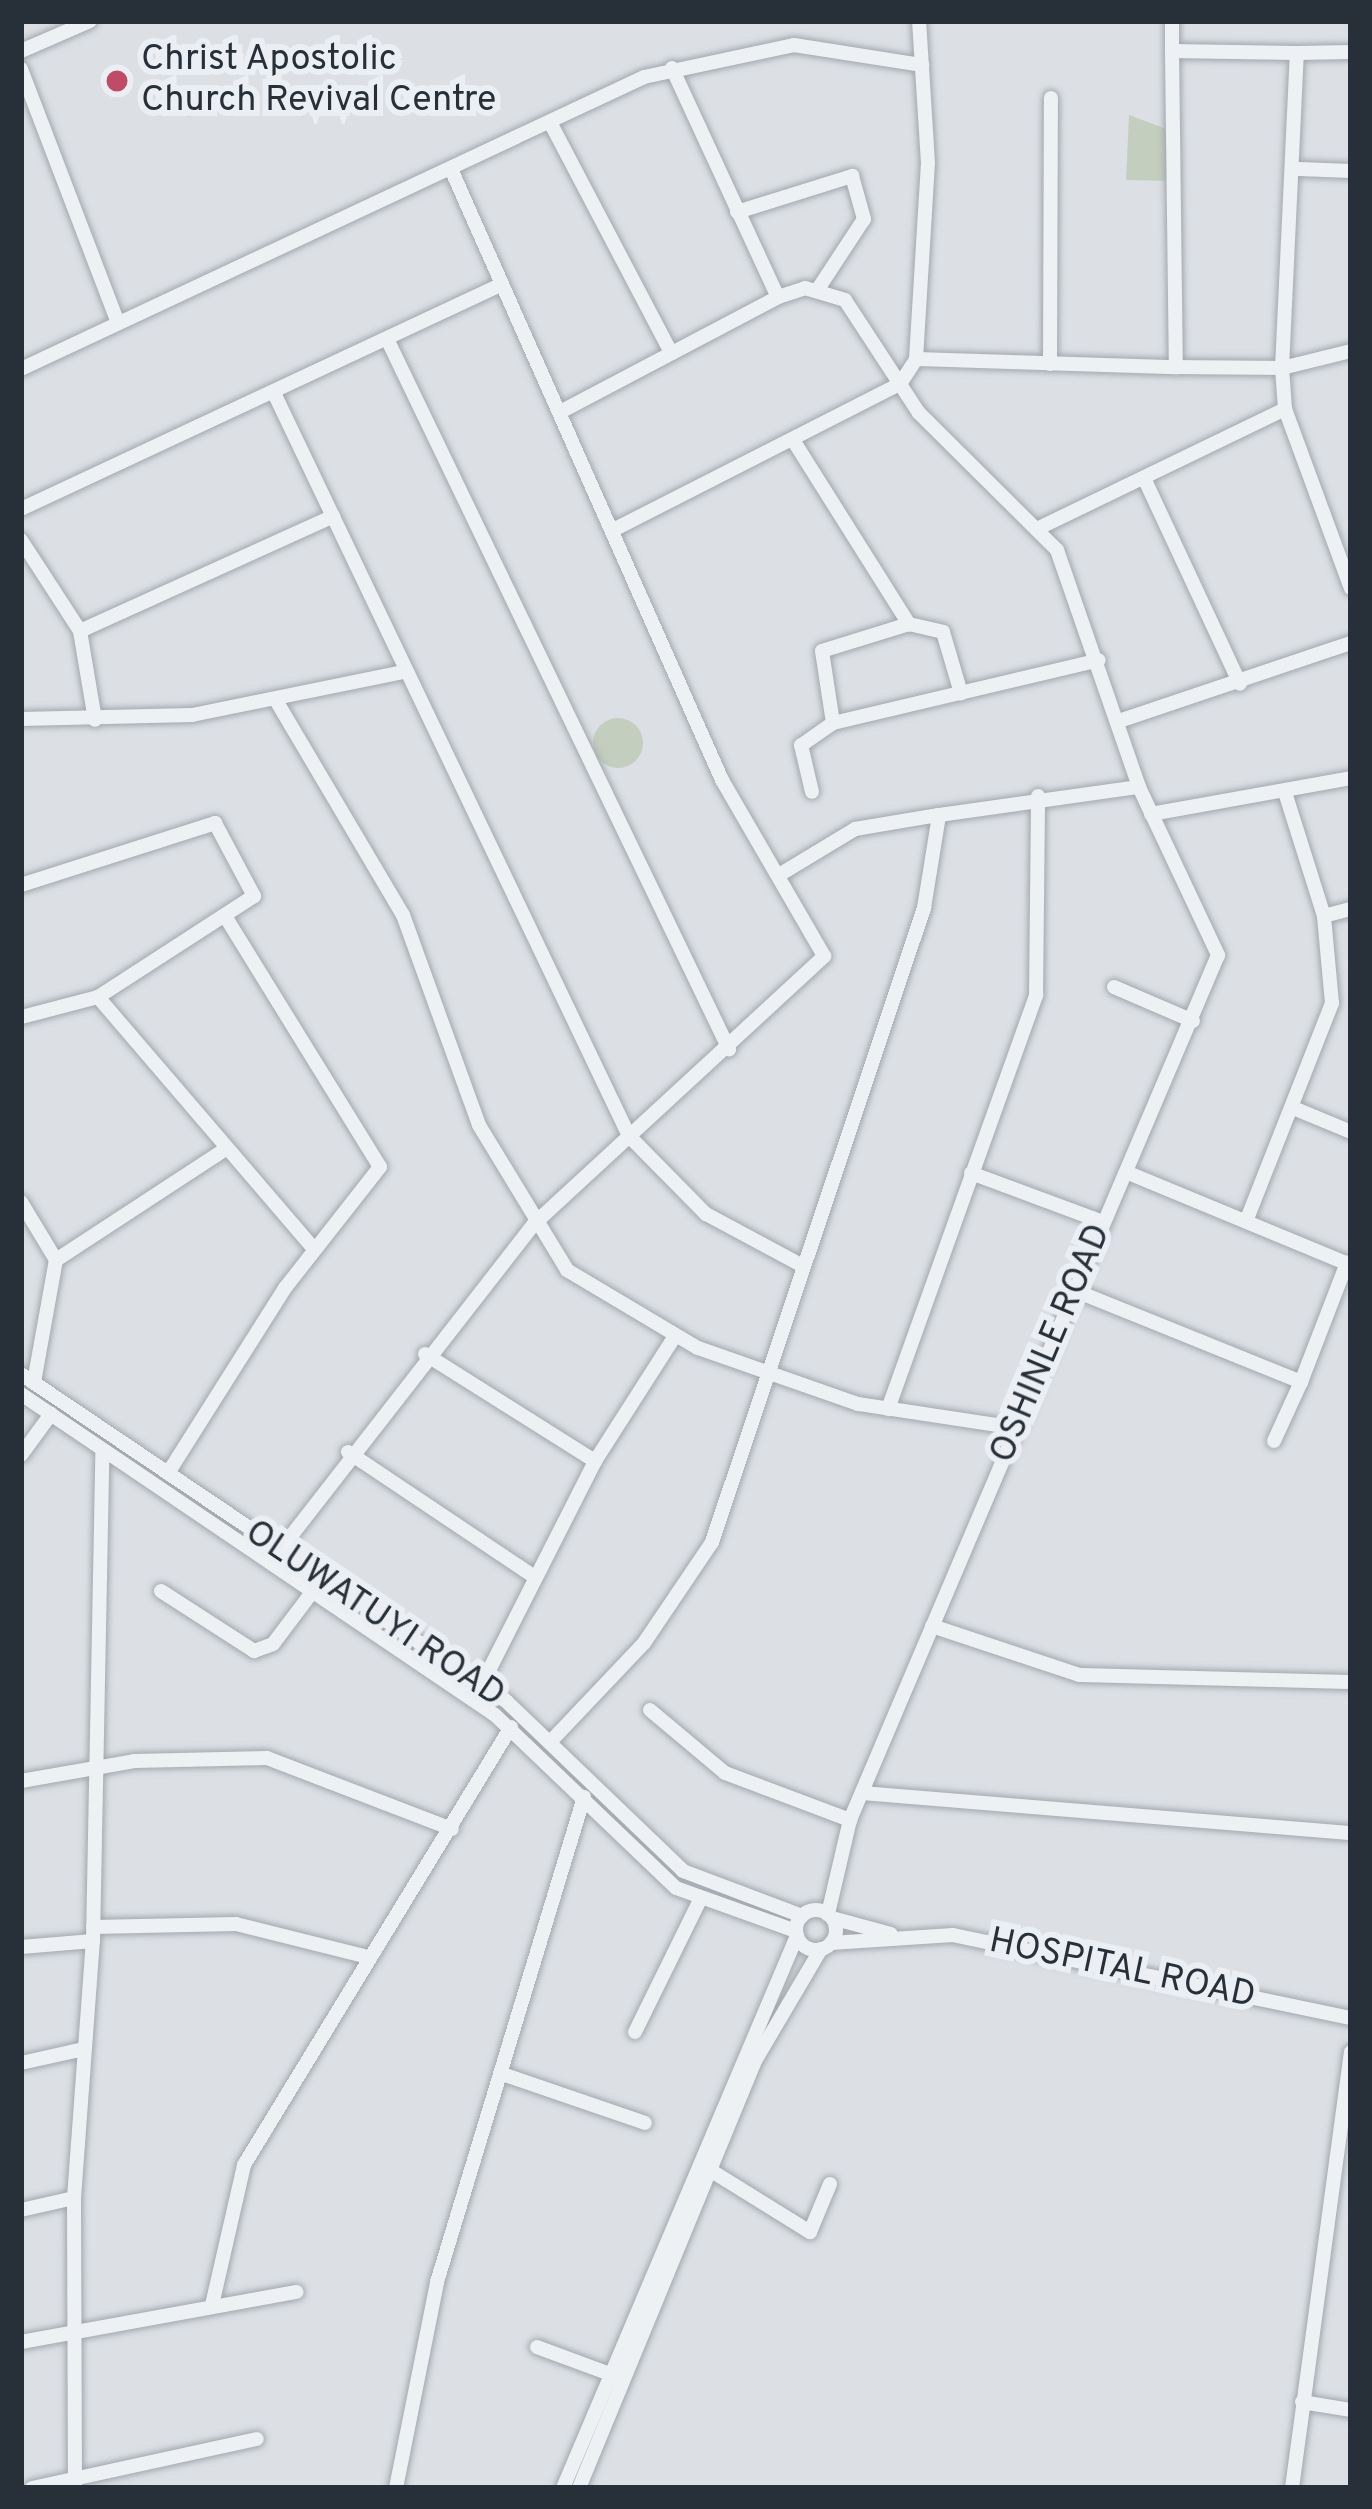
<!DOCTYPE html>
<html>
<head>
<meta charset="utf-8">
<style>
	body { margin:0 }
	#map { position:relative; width:1372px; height:2509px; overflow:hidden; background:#dce0e5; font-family:Overpass,sans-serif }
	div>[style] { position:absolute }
	.green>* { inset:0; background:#c3cebe }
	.round { border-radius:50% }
	.roads { filter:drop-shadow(0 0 3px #a2a8ae) drop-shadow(0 0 3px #a2a8ae) }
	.minor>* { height:14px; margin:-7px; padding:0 7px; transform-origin:7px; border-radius:7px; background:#eef1f3 }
	.minor>.ring { margin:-7px; padding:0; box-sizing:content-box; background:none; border:14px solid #eef1f3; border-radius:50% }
	.dots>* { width:33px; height:33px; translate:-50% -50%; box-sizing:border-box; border:6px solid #ebeff3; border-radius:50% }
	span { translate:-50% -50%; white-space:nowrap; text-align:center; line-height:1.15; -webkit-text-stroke:12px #ebeff3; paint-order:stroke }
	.poi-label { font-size:36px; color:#273039 }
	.left { translate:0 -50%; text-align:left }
	.street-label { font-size:36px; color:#273039 }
	.frame { position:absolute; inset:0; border:24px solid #273039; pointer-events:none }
</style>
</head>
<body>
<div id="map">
	<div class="green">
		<i style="clip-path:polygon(1129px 115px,1172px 131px,1170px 181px,1126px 180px)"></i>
		<i class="round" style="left:593px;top:718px;width:50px;height:50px"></i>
	</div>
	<div class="roads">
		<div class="minor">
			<i style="left:21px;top:51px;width:75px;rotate:-23.5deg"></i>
			<i style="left:1172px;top:51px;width:30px;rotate:-90deg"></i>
			<i style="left:1297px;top:53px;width:125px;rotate:-179.1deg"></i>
			<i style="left:1172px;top:51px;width:316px;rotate:89.3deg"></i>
			<i style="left:1176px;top:367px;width:106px;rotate:0.5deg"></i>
			<i style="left:1282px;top:368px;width:315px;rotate:-87.3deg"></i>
			<i style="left:1297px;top:53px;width:54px;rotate:-1.1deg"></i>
			<i style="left:672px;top:68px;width:252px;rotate:65.2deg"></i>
			<i style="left:21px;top:69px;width:272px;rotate:69.1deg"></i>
			<i style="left:551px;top:124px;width:259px;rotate:62.3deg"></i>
			<i style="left:1299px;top:169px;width:52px;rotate:2.2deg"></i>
			<i style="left:737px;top:212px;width:121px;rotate:-17.4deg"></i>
			<i style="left:852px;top:176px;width:45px;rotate:74.4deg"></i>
			<i style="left:864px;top:219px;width:84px;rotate:123.3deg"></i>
			<i style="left:389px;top:343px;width:784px;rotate:64.29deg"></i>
			<i style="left:1351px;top:351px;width:71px;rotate:166.2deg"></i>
			<i style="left:1282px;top:368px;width:41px;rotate:85.8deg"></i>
			<i style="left:1285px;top:409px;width:191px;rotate:69.8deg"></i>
			<i style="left:916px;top:359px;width:196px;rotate:-86.5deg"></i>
			<i style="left:928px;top:163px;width:142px;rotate:-93.6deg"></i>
			<i style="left:1050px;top:364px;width:266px;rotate:-89.8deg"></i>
			<i style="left:21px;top:369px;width:688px;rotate:-25.11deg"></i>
			<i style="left:644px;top:77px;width:153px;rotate:-12deg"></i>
			<i style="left:794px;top:45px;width:130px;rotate:8.9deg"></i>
			<i style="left:274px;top:393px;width:823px;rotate:64.46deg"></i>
			<i style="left:629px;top:1136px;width:110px;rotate:45.4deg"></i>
			<i style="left:706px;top:1214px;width:108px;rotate:28.2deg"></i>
			<i style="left:562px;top:411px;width:244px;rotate:-27.8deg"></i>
			<i style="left:778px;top:297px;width:28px;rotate:-18deg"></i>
			<i style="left:805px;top:288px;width:42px;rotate:16.7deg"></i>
			<i style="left:845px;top:300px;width:135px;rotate:56.8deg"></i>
			<i style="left:919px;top:413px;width:194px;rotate:44.8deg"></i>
			<i style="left:1057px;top:550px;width:251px;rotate:70.9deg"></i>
			<i style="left:1139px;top:787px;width:186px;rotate:64.8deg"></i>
			<i style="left:1218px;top:955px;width:940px;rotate:113.05deg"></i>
			<i style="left:850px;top:1820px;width:97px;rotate:103.2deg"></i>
			<i style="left:793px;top:440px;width:218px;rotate:57.8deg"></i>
			<i style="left:909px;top:624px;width:91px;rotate:162.8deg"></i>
			<i style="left:822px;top:651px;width:73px;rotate:81.3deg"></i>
			<i style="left:833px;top:723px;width:39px;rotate:145deg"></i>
			<i style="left:801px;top:745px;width:48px;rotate:76.8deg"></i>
			<i style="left:1144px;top:478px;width:227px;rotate:65deg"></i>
			<i style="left:21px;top:509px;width:524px;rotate:-25.05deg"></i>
			<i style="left:1041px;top:527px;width:271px;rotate:-25.8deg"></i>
			<i style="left:617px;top:528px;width:318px;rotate:-27deg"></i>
			<i style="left:900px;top:384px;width:30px;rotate:-57deg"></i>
			<i style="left:916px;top:359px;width:260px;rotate:1.8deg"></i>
			<i style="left:21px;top:540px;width:108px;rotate:57deg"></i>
			<i style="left:80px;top:631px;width:90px;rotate:80.4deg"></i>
			<i style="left:909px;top:624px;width:35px;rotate:13deg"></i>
			<i style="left:943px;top:632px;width:64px;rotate:73.6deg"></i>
			<i style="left:80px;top:631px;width:278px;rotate:-24.4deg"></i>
			<i style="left:277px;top:702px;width:247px;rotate:59.4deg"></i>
			<i style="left:403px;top:915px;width:223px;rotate:70.1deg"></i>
			<i style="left:479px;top:1125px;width:170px;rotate:58.7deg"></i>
			<i style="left:567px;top:1270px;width:152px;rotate:30.8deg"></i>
			<i style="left:698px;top:1348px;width:170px;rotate:19.3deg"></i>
			<i style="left:858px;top:1404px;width:161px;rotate:8.6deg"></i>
			<i style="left:21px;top:719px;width:171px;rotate:-1.3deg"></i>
			<i style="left:192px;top:715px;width:215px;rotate:-11.5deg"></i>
			<i style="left:1119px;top:721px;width:245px;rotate:-18.6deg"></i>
			<i style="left:833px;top:723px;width:273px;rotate:-13.3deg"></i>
			<i style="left:1151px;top:814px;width:203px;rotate:-10.2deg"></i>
			<i style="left:779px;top:875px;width:89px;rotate:-31.2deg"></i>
			<i style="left:855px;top:829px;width:85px;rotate:-9.5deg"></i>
			<i style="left:21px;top:885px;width:204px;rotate:-17.7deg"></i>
			<i style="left:215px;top:823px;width:83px;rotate:61.9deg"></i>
			<i style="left:254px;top:896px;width:186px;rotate:147.1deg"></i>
			<i style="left:98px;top:997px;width:80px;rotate:165.4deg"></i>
			<i style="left:1324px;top:916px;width:28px;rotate:-15deg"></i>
			<i style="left:1114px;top:987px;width:86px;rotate:23.3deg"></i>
			<i style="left:98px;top:997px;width:332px;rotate:49.4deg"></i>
			<i style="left:1298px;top:1110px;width:57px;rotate:22.5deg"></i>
			<i style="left:1126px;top:1172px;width:243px;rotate:22.5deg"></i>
			<i style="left:971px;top:1173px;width:141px;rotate:20.4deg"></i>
			<i style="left:21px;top:1202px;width:68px;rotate:58.9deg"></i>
			<i style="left:1247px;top:1219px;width:232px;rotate:-68.5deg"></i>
			<i style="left:1332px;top:1003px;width:87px;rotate:-95.3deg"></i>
			<i style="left:1324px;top:916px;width:130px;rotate:-107.5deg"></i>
			<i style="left:1076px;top:1291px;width:243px;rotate:22deg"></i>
			<i style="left:1301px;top:1382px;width:128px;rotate:-68.9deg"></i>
			<i style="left:425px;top:1354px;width:201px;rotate:32.2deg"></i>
			<i style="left:21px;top:1374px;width:585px;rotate:33.99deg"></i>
			<i style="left:506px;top:1701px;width:245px;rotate:43.8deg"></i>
			<i style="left:683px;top:1871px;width:127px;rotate:20.7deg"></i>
			<i style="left:34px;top:1382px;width:124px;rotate:-79.8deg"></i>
			<i style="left:56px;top:1260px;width:201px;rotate:-33.2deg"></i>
			<i style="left:21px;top:1394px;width:572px;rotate:34.11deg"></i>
			<i style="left:495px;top:1715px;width:250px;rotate:43.7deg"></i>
			<i style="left:676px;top:1888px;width:127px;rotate:19.7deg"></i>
			<i style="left:888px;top:1409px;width:440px;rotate:-70.3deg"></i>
			<i style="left:1036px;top:995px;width:199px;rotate:-89.4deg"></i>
			<i style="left:1274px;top:1441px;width:65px;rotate:-65.4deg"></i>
			<i style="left:348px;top:1452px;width:226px;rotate:33.8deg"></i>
			<i style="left:21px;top:1455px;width:51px;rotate:-53.8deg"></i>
			<i style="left:168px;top:1473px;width:219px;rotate:-57.7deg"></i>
			<i style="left:285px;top:1288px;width:154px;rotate:-51.9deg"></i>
			<i style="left:380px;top:1167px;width:289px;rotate:-121.7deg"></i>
			<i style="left:277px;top:1554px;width:418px;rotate:-52.1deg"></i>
			<i style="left:534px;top:1224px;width:395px;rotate:-42.7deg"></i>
			<i style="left:824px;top:956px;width:203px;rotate:-120.1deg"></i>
			<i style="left:722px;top:780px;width:668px;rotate:-113.92deg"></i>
			<i style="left:161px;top:1591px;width:111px;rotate:32.8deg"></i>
			<i style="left:254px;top:1651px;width:20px;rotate:-20deg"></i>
			<i style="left:273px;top:1644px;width:61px;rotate:-52.9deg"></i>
			<i style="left:932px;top:1626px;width:155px;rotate:18.4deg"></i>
			<i style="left:1079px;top:1675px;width:272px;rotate:1.5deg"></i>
			<i style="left:482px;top:1684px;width:250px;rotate:-63.1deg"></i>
			<i style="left:595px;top:1461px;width:148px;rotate:-57.4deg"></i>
			<i style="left:650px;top:1710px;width:98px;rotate:40deg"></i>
			<i style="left:725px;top:1773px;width:134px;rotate:20.6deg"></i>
			<i style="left:552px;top:1740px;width:134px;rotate:-46.5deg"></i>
			<i style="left:644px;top:1643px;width:122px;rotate:-56deg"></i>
			<i style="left:712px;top:1542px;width:669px;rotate:-71.51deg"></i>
			<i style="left:924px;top:908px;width:94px;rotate:-80.8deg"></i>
			<i style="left:939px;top:815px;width:202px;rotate:-8deg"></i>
			<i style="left:21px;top:1781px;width:115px;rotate:-10deg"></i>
			<i style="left:134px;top:1761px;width:133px;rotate:-1.3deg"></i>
			<i style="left:267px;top:1758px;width:198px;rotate:21deg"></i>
			<i style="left:863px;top:1793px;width:490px;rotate:4.7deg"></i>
			<i class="ring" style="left:796px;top:1910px;width:26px;height:26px"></i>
			<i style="left:832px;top:1918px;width:61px;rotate:15.2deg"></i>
			<i style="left:93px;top:1927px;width:143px;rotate:-1.2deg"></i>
			<i style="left:236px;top:1924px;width:132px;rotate:14deg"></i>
			<i style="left:831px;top:1943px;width:122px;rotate:-3.8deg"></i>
			<i style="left:953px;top:1935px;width:407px;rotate:11.8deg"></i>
			<i style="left:21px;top:1947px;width:72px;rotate:-4.8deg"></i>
			<i style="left:635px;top:2032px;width:149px;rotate:-63.8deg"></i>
			<i style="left:21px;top:2063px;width:65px;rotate:-12.5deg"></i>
			<i style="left:502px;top:2074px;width:151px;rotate:18.9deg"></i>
			<i style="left:710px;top:2170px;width:118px;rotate:31.8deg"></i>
			<i style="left:810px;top:2232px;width:52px;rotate:-67.4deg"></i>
			<i style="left:21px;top:2210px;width:54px;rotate:-12.8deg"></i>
			<i style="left:212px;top:2305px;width:144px;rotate:-77.1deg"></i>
			<i style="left:244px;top:2165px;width:513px;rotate:-58.63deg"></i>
			<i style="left:21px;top:2342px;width:280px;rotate:-10.3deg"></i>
			<i style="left:537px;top:2347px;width:78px;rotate:20.3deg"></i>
			<i style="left:1302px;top:2402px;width:50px;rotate:9.3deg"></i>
			<i style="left:32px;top:2488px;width:230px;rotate:-12.3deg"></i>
			<i style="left:75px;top:2488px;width:290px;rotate:-90.2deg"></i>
			<i style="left:74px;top:2198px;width:258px;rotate:-85.8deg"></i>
			<i style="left:93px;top:1941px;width:491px;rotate:-88.9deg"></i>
			<i style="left:396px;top:2488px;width:210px;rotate:-78.7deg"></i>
			<i style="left:437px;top:2282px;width:507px;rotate:-73.14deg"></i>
			<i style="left:563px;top:2488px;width:600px;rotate:-67.03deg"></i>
			<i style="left:579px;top:2488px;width:462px;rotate:-67.6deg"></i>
			<i style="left:755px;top:2061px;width:130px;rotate:-59.5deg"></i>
			<i style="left:1292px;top:2488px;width:440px;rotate:-82.3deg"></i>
		</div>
	</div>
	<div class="dots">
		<i style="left:117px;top:81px;background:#bf4b67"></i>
	</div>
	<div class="poi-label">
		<span class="left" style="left:141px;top:81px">Christ Apostolic<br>Church Revival Centre</span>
	</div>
	<div class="street-label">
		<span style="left:1052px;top:1344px;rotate:-67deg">OSHINLE ROAD</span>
		<span style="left:374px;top:1615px;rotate:34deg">OLUWATUYI ROAD</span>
		<span style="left:1122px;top:1970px;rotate:12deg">HOSPITAL ROAD</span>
	</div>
	<div class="frame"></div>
</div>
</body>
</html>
